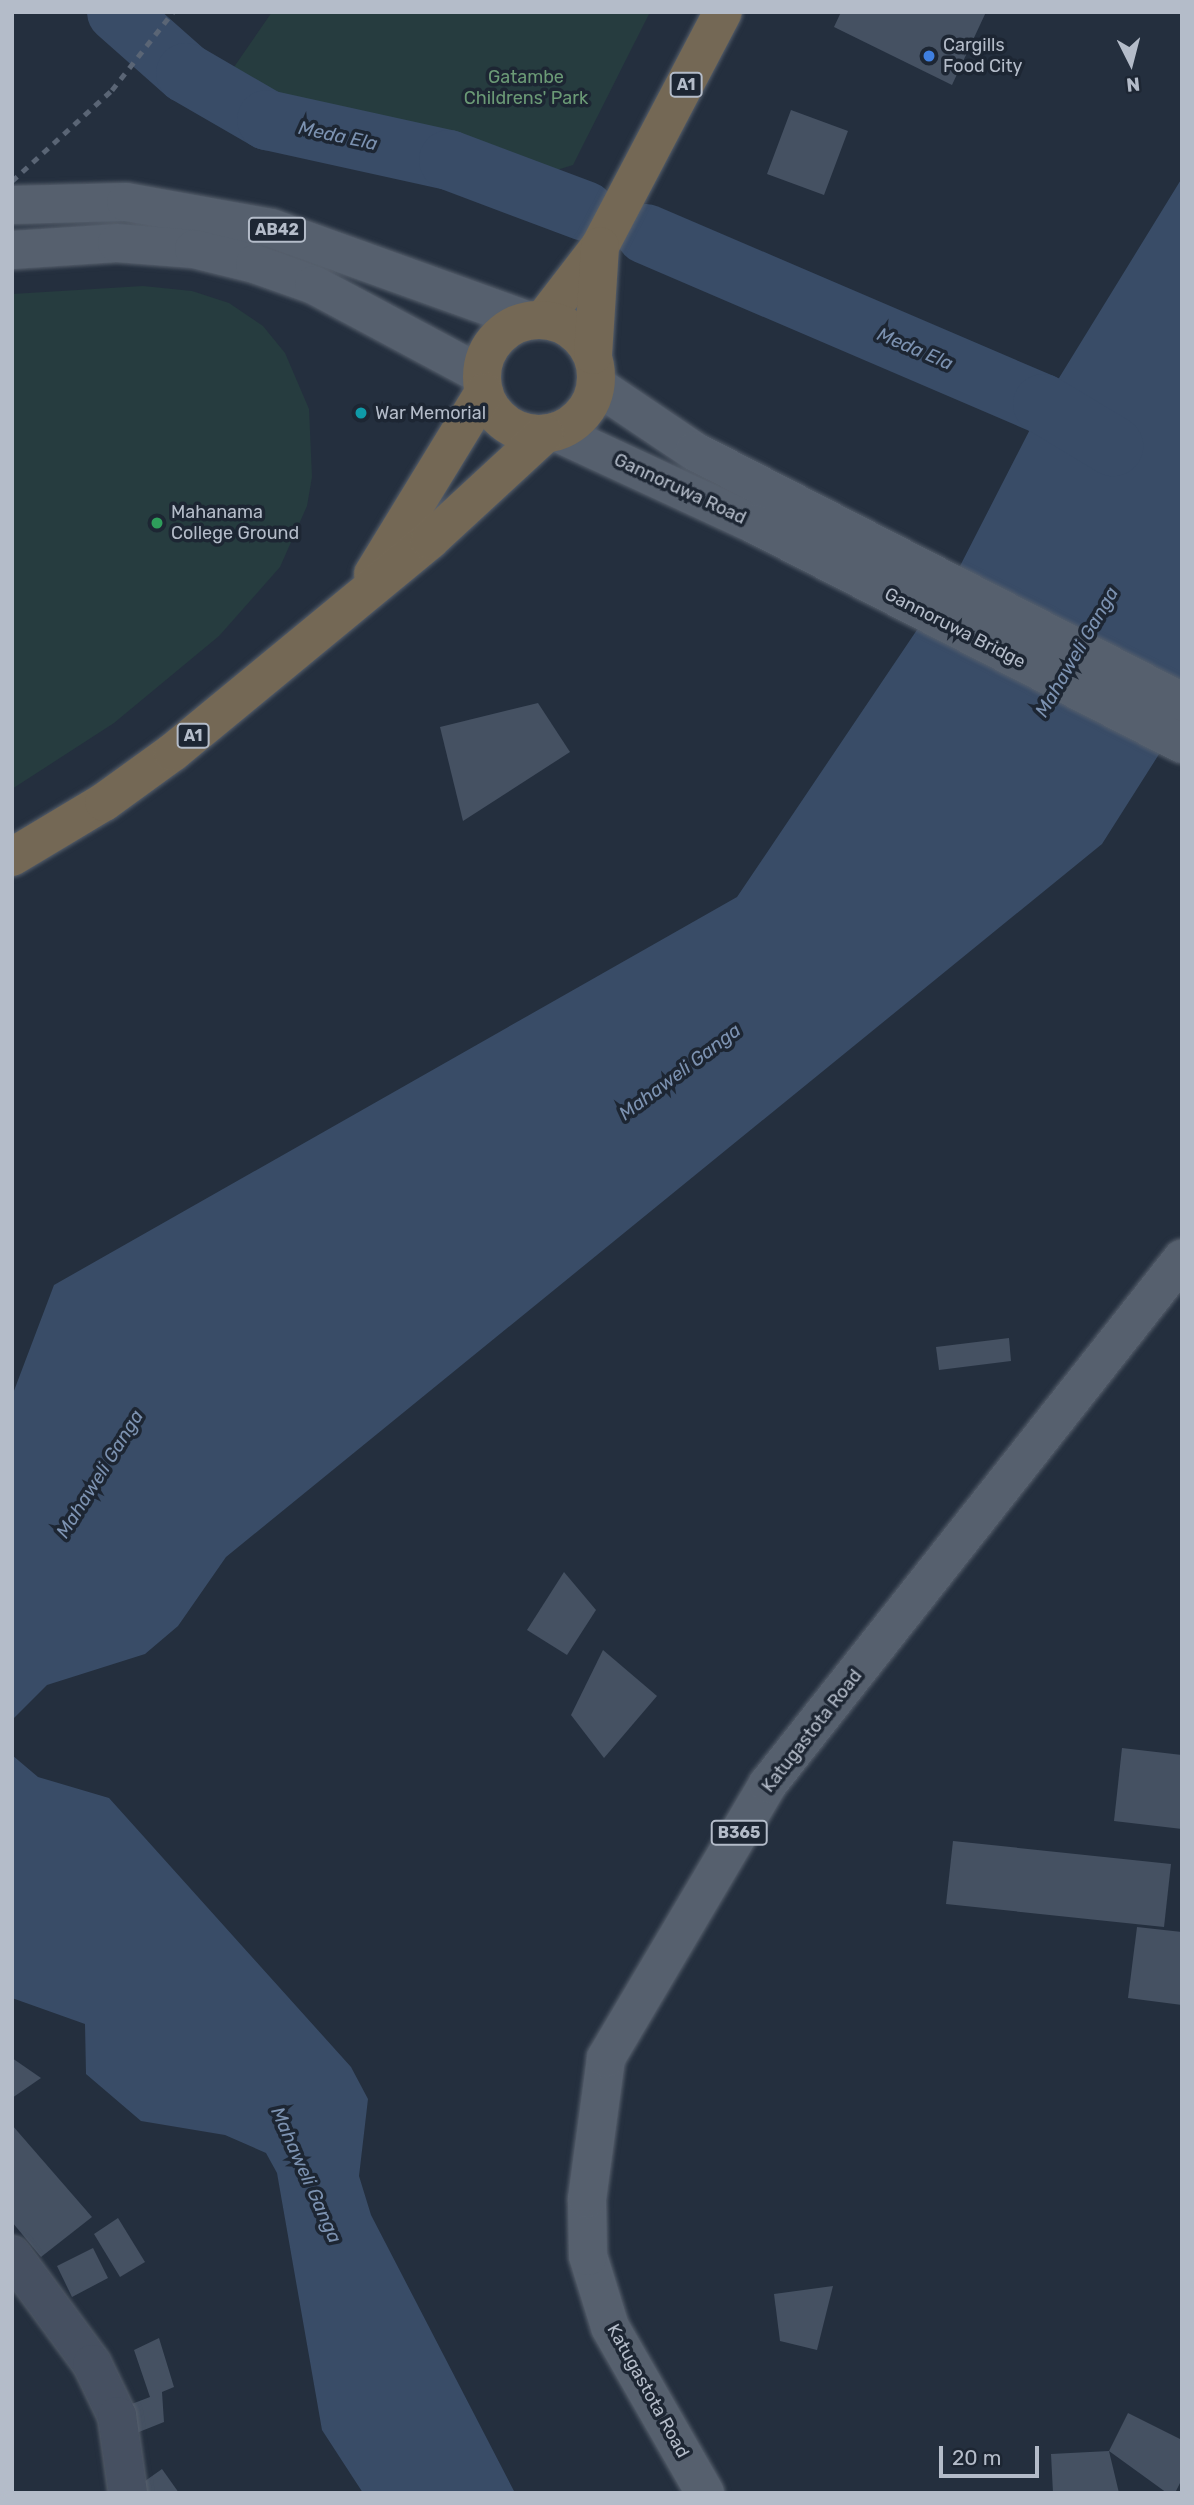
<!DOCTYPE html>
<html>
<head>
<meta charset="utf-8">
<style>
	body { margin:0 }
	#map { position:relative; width:1194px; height:2505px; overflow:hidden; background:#242f3e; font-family:Rubik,sans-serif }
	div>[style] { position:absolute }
	.green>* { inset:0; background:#263c3f }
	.water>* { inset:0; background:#394c67 }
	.river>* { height:60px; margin:-30px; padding:0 30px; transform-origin:30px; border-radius:30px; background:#394c67 }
	.building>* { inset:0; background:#455162 }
	.roads { filter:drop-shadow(0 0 2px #565f6c) drop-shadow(0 0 2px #565f6c) }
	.secondary>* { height:38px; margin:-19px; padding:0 19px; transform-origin:19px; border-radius:19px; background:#465061 }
	.primary>* { height:38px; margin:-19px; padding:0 19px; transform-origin:19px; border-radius:19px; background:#56606e }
	.highway>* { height:38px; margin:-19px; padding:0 19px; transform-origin:19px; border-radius:19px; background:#746855 }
	.highway>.ring { margin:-19px; padding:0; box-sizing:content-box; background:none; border:38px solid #746855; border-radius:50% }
	.rail>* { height:5px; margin-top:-2.5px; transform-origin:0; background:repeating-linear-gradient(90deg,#5a6575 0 7px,transparent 0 14px) }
	.dots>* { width:19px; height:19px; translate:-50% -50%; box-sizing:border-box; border:4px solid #1d2633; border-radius:50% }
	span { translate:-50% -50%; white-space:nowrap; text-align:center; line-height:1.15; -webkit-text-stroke:7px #1d2633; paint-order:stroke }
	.shield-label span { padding:2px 5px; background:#1d2633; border:2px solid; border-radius:5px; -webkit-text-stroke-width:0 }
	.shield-label { font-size:16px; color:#b4bcc9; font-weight:700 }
	.poi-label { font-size:18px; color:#b4bcc9 }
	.left { translate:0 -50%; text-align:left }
	.park-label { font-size:18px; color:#6b9a76 }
	.street-label { font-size:18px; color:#b4bcc9 }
	.water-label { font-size:19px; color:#7c92b1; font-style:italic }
	.frame { position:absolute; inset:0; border:14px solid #b4bcc9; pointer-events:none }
	.north { position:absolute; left:1096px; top:28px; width:70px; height:70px; -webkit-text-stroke:5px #1d2633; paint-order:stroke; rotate:174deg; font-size:19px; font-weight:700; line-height:28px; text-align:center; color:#b4bcc9 }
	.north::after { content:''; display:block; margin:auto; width:24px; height:32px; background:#b4bcc9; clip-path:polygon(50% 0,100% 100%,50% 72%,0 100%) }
	.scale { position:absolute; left:939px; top:2446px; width:100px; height:32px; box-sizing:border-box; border:4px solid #b4bcc9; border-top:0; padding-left:9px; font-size:21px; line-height:24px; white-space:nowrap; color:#b4bcc9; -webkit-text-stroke:5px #1d2633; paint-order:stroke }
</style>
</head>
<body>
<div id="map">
	<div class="green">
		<i style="clip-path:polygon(272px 12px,650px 12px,573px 165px,547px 173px,248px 93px,234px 67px)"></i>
		<i style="clip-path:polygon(143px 286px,192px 291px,229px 303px,263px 326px,285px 353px,309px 409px,312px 477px,307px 506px,280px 567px,219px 636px,114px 723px,12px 789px,12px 294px)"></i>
	</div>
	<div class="water">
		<i style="clip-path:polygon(1182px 178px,1182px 718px,1102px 844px,226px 1557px,178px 1626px,145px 1654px,47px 1685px,12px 1720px,12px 1396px,54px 1285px,737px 897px,960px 566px,1043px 404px)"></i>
		<i style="clip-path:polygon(12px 1755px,38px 1777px,109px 1798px,351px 2067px,368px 2099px,359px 2176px,371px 2215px,515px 2493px,363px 2493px,322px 2430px,277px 2173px,266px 2153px,225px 2135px,141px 2121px,86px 2074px,85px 2024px,12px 1998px)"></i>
	</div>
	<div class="river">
		<i style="left:117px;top:12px;width:92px;rotate:41.5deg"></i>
		<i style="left:186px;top:73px;width:94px;rotate:30.1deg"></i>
		<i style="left:267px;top:120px;width:186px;rotate:12.4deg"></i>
		<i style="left:449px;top:160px;width:145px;rotate:20.6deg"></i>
		<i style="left:646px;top:234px;width:432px;rotate:23.2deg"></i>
		<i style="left:1043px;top:404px;width:82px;rotate:31deg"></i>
	</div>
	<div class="building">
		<i style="clip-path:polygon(841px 12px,986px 12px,952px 85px,834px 27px)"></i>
		<i style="clip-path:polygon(791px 110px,848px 131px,824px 195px,767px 174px)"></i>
		<i style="clip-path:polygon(538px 703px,570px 752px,463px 821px,440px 727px)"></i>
		<i style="clip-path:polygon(1009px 1338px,1011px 1361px,939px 1370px,936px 1347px)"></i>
		<i style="clip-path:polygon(564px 1572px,596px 1610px,567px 1655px,527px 1630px)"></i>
		<i style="clip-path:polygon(603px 1650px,657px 1696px,604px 1758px,571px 1715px)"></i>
		<i style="clip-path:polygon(1122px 1748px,1182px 1755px,1182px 1829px,1114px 1821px)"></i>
		<i style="clip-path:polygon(953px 1841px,1171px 1864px,1164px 1927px,946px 1904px)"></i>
		<i style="clip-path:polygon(1137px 1927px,1182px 1932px,1182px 2005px,1128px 1998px)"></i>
		<i style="clip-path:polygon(12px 2058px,41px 2078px,12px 2098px)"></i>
		<i style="clip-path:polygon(12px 2125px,92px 2217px,41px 2257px,12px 2222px)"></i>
		<i style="clip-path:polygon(118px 2218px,145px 2262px,120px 2277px,94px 2234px)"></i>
		<i style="clip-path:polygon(93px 2248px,108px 2278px,72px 2297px,57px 2266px)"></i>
		<i style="clip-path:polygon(833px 2286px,817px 2350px,780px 2341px,774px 2294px)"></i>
		<i style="clip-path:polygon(159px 2338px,174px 2387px,162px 2392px,164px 2422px,134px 2434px,129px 2405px,150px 2397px,134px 2350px)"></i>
		<i style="clip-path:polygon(1128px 2413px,1182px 2440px,1182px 2479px,1175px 2493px,1167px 2493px,1109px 2451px,1119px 2493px,1053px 2493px,1051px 2454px,1109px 2451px)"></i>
		<i style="clip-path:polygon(162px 2469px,179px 2493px,143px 2493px,138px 2486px)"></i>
	</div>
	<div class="roads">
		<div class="secondary">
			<i style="left:12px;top:2255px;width:135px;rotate:53.7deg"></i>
			<i style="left:92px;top:2364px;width:58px;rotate:64.3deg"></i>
			<i style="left:117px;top:2416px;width:78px;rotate:81.9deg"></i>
		</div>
		<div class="primary">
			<i style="left:12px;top:205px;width:114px;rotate:-1.5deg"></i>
			<i style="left:126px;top:202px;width:147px;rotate:10.2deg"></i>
			<i style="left:271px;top:228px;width:274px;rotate:19.8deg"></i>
			<i style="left:12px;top:250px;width:105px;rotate:-3.8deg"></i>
			<i style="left:117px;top:243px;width:77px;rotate:4.5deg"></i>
			<i style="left:194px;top:249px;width:63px;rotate:13.8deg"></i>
			<i style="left:255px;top:264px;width:63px;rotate:19.6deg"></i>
			<i style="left:314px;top:285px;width:191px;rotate:28.2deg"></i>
			<i style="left:596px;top:385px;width:118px;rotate:34deg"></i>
			<i style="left:694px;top:451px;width:549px;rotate:27.22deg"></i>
			<i style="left:556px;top:432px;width:216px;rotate:24.9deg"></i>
			<i style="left:752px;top:523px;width:483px;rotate:27.2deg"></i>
			<i style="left:705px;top:2493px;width:191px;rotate:-119.8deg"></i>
			<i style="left:610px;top:2327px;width:74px;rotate:-107.2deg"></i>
			<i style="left:588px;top:2256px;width:57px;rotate:-91deg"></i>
			<i style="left:587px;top:2199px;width:142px;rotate:-82.3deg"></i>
			<i style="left:606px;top:2058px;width:318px;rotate:-59.4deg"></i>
			<i style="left:768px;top:1784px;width:669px;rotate:-51.74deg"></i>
		</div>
		<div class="highway">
			<i style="left:543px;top:320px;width:93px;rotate:-52.4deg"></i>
			<i style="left:600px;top:246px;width:264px;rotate:-62.3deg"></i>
			<i class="ring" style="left:482px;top:320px;width:76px;height:76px"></i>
			<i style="left:593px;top:355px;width:109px;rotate:-86.3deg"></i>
			<i style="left:373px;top:574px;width:213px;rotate:-58.6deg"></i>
			<i style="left:12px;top:857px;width:107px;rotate:-30.9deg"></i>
			<i style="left:104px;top:802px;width:85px;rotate:-35.9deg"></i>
			<i style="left:173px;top:752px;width:333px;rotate:-39.5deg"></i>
			<i style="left:430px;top:540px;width:156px;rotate:-42.7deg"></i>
		</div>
	</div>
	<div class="rail">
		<i style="left:12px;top:181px;width:135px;rotate:-42.3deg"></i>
		<i style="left:112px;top:90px;width:99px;rotate:-52deg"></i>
	</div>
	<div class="dots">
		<i style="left:929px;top:56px;background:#3f7fe0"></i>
		<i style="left:361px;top:413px;background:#0f9aa8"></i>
		<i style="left:157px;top:523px;background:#2e9e5b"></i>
	</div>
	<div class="shield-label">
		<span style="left:686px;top:85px">A1</span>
		<span style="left:277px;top:230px">AB42</span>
		<span style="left:193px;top:736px">A1</span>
		<span style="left:739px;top:1833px">B365</span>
	</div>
	<div class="poi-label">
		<span class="left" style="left:943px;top:56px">Cargills<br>Food City</span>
		<span class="left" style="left:375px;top:413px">War Memorial</span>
		<span class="left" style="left:171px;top:523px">Mahanama<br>College Ground</span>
	</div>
	<div class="park-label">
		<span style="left:526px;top:88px">Gatambe<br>Childrens' Park</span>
	</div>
	<div class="street-label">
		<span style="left:680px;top:489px;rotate:25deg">Gannoruwa Road</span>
		<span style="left:955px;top:628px;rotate:27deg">Gannoruwa Bridge</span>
		<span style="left:812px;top:1731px;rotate:-52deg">Katugastota Road</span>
		<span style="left:648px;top:2391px;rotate:61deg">Katugastota Road</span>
	</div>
	<div class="water-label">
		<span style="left:338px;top:136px;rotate:12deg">Meda Ela</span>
		<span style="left:915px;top:349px;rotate:23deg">Meda Ela</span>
		<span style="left:1077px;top:652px;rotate:-60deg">Mahaweli Ganga</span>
		<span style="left:680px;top:1072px;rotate:-37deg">Mahaweli Ganga</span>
		<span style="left:100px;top:1474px;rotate:-58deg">Mahaweli Ganga</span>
		<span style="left:306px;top:2175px;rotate:66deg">Mahaweli Ganga</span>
	</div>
	<div class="frame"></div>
	<div class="north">N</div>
	<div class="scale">20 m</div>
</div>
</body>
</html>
